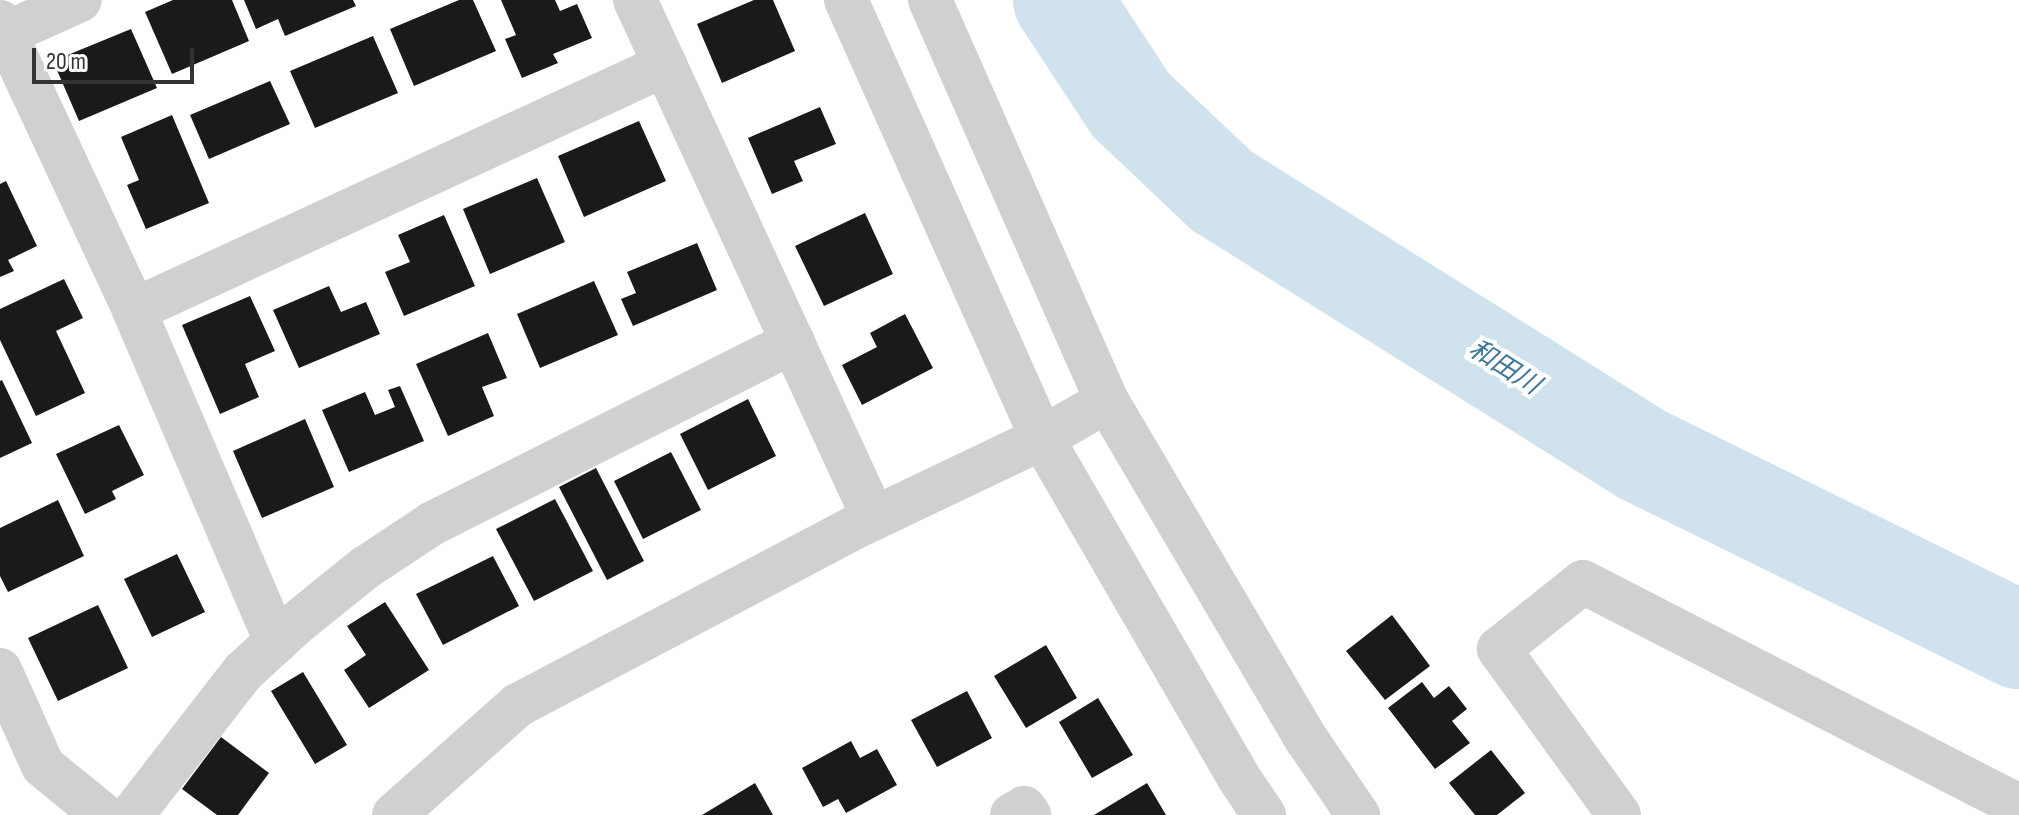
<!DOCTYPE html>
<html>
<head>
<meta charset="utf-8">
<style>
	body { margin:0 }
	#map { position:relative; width:2019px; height:815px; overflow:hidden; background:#fff; font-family:"Sofia Sans Condensed","Noto Sans JP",sans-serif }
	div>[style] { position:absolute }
	.river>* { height:98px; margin:-49px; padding:0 49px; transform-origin:49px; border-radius:49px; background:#cfe2ee }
	.building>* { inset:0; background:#1a1a1a }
	.minor>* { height:44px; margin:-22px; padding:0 22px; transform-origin:22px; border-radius:22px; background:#d0d0d0 }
	.tertiary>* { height:44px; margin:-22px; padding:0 22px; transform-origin:22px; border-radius:22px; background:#d0d0d0 }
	span { translate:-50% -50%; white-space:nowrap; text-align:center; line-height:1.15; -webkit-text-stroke:8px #fff; paint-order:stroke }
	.water-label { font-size:26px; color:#3f7597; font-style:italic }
	.scale { position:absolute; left:32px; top:48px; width:162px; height:36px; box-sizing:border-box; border:4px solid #333; border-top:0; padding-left:10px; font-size:24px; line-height:28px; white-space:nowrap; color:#333; -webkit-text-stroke:6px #fff; paint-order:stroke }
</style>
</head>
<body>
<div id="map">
	<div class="river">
		<i style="left:1062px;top:0;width:126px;rotate:56.7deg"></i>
		<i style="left:1131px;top:105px;width:125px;rotate:43.4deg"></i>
		<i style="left:1222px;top:191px;width:497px;rotate:32.1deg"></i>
		<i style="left:1643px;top:455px;width:419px;rotate:26.2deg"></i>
	</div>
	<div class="building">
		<i style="clip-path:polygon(173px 0,232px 0,249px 41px,172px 74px,145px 12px)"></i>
		<i style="clip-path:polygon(244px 0,353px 0,356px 6px,285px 36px,278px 19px,256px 29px)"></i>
		<i style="clip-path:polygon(459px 0,473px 0,496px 51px,414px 86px,390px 29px)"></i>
		<i style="clip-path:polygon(501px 0,555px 0,560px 11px,577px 4px,592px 38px,553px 54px,558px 63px,522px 78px,505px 39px,516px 35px)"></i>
		<i style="clip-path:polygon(754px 0,773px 0,795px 51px,722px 83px,697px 24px)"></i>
		<i style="clip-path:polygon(131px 29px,157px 88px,79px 121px,53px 61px)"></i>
		<i style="clip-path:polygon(373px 36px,398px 93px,315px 128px,290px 71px)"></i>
		<i style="clip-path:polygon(270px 81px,290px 124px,209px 159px,190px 115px)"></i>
		<i style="clip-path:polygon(820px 107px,836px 144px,794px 161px,803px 181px,772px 194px,748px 138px)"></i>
		<i style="clip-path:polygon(172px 115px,209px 203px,146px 229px,127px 185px,139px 180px,121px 137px)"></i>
		<i style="clip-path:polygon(639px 121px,666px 181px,584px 217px,558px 156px)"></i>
		<i style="clip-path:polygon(537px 178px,565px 242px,490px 274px,463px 209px)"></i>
		<i style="clip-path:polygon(6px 181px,37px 246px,8px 260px,14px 271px,0 277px,0 184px)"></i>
		<i style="clip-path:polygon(865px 213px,893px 274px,824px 306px,795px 246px)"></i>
		<i style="clip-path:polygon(444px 215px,475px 286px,404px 316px,385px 272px,410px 262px,398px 235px)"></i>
		<i style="clip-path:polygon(697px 243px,717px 290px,633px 326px,621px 299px,636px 293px,627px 272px)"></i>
		<i style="clip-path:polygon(64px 279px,83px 318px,56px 331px,85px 393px,36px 416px,0 340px,0 309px)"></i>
		<i style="clip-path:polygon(594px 281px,618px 335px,540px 368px,517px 314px)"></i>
		<i style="clip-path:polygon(329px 286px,341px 312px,366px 302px,380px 334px,299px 368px,273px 310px)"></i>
		<i style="clip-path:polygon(250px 296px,275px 351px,245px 364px,259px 397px,220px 414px,182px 325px)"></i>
		<i style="clip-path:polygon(905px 314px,933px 368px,862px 405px,842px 365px,877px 347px,870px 333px)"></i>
		<i style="clip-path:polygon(488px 333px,507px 378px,482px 387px,494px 416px,448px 436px,416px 364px)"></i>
		<i style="clip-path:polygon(2px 380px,32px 443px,0 458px,0 381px)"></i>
		<i style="clip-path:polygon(400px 386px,424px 441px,349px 472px,322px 410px,365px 392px,375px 415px,395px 407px,388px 390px)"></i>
		<i style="clip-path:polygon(748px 399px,776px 456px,708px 490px,680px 434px)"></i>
		<i style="clip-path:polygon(305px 419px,334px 487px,262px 518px,233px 451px)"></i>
		<i style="clip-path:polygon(119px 425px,144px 475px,112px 491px,116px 499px,85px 514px,56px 454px)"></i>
		<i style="clip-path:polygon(671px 452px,701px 510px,643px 539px,614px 481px)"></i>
		<i style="clip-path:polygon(596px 468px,644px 561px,607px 580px,559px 487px)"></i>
		<i style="clip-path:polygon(555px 499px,593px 571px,534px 601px,496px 529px)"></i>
		<i style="clip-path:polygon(58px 500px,84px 556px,8px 592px,0 576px,0 528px)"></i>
		<i style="clip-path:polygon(177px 554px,205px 612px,152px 637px,124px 579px)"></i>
		<i style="clip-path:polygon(493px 556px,519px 606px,443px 645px,416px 594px)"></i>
		<i style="clip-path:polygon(385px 602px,429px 670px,369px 708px,344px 670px,366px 655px,347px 626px)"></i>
		<i style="clip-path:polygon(98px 605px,128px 668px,58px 701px,28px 638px)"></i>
		<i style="clip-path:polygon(1392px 615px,1430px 666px,1385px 700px,1346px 651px)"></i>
		<i style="clip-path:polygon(1046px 645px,1077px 698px,1026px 728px,994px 676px)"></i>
		<i style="clip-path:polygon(303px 672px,347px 745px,315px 764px,271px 691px)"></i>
		<i style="clip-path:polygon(1422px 682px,1434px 698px,1449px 686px,1467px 709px,1452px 721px,1470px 743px,1435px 769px,1388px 708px)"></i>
		<i style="clip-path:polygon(967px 691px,992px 738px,937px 767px,911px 720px)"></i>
		<i style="clip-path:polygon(1098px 698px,1133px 755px,1092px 778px,1059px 722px)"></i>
		<i style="clip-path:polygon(221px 737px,269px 773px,238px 815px,217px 815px,182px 789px)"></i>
		<i style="clip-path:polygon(851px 741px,860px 758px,877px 749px,897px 785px,846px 813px,838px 799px,823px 807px,802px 768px)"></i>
		<i style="clip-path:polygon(1491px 750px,1525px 793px,1497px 815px,1475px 815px,1449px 783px)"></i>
		<i style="clip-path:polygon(755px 783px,773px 815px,702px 815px)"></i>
		<i style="clip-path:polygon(1147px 783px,1166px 815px,1094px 815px)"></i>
	</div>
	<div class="minor">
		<i style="left:635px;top:0;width:571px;rotate:65.27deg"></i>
		<i style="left:0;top:22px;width:318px;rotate:65deg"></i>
		<i style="left:134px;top:310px;width:361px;rotate:66.8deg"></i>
		<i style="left:5px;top:34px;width:82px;rotate:-24.4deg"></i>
		<i style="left:134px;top:310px;width:585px;rotate:-24.77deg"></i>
		<i style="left:0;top:670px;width:105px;rotate:65.9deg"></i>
		<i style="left:43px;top:766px;width:77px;rotate:39.2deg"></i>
		<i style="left:132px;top:815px;width:181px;rotate:-52.2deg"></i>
		<i style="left:243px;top:672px;width:68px;rotate:-42.6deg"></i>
		<i style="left:293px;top:626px;width:92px;rotate:-38.9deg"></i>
		<i style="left:365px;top:568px;width:82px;rotate:-33.5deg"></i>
		<i style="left:433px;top:523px;width:403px;rotate:-26.7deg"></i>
		<i style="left:1012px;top:815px;width:14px;rotate:-30deg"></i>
		<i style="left:1024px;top:808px;width:9px;rotate:54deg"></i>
		<i style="left:1619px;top:815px;width:205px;rotate:-125.9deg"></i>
		<i style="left:1499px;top:649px;width:107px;rotate:-38.6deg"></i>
		<i style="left:1583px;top:582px;width:490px;rotate:27.2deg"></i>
	</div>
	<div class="tertiary">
		<i style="left:846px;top:0;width:480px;rotate:65.9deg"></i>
		<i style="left:1042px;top:438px;width:393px;rotate:59.9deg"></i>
		<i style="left:1239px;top:778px;width:45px;rotate:56deg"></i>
		<i style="left:930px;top:0;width:438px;rotate:66.2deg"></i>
		<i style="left:1107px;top:401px;width:394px;rotate:59.5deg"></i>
		<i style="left:1307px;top:740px;width:91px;rotate:55.8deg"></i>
		<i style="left:394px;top:815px;width:166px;rotate:-41.6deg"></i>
		<i style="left:518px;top:705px;width:389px;rotate:-27.8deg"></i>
		<i style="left:862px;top:524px;width:199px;rotate:-25.5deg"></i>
		<i style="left:1042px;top:438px;width:75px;rotate:-29.6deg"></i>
	</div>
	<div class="water-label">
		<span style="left:1504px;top:368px;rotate:32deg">和田川</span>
	</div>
	<div class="scale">20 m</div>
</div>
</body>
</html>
